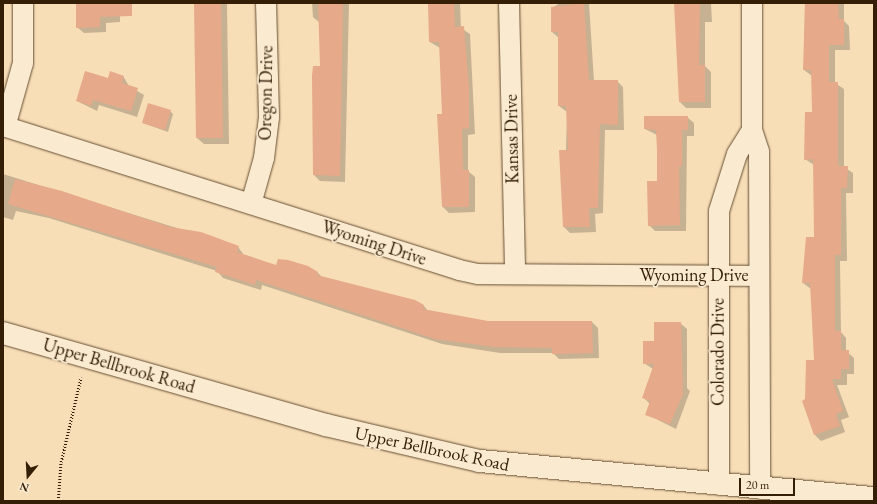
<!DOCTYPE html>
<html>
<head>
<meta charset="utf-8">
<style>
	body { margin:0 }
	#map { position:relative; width:877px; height:504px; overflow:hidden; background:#f8deb7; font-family:"EB Garamond",serif }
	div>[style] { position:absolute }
	.shadow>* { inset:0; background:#0003 }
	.building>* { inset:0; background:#e6a989 }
	.path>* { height:2.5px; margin-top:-1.25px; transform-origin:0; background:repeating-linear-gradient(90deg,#341e06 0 1px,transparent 0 3px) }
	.roads { filter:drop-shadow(0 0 1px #654e32) drop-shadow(0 0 1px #654e32) }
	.street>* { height:20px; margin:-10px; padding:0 10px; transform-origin:10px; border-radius:10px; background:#faead0 }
	.secondary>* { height:22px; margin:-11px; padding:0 11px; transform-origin:11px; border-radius:11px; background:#faead0 }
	span { translate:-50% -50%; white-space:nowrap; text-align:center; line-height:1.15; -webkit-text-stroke:3.5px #faead0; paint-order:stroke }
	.street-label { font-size:18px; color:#341e06 }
	.frame { position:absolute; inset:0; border:4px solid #341e06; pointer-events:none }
	.north { position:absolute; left:8px; top:456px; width:40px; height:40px; -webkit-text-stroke:3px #faead0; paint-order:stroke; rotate:198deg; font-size:11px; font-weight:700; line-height:16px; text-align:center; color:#341e06 }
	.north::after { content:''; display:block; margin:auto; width:14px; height:18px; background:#341e06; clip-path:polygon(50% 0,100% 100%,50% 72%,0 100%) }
	.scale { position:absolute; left:739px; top:478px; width:56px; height:18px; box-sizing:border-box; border:2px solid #341e06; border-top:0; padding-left:5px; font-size:12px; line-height:14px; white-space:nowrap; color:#341e06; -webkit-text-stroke:3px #faead0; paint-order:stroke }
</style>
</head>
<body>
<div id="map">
	<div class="shadow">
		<i style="clip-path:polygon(77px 3px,120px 3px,120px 22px,106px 23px,106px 32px,84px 33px,77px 27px)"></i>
		<i style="clip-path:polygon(195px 3px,227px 3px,229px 144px,204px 144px,197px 138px)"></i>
		<i style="clip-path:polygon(312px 3px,349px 3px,345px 182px,320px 181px,314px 175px,321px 67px,320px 23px,313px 17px)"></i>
		<i style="clip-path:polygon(429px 3px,460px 3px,461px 28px,470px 34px,475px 134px,468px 135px,468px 171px,475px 177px,475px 212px,449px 213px,443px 207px,438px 115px,443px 115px,440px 48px,430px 42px)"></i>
		<i style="clip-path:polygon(560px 3px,589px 3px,594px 81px,617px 81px,623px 87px,624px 130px,605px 130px,603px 213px,595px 214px,596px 232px,570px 233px,564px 227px,567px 112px,559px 106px,559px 38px,552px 32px,552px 8px)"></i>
		<i style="clip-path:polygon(675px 3px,711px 3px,712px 22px,705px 22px,705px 66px,711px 72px,711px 108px,686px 108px,680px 102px)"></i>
		<i style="clip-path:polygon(805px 3px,844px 3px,844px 21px,849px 26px,850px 50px,835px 50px,835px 83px,844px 89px,844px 167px,853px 173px,853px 193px,846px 193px,847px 261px,840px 261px,841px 332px,846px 338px,846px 351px,854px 358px,854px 374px,847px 374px,847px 385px,837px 385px,849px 417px,841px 420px,845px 432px,821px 441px,815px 435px,803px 401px,806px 400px,815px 361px,811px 289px,803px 283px,807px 238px,815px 238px,814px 165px,805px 159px,813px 113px,812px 76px,804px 70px)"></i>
		<i style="clip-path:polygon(123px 76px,129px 86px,144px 95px,137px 117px,99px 105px,97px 111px,77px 101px,109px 79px)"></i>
		<i style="clip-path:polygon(170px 111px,173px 114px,168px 132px,143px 123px)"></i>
		<i style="clip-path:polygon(687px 117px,694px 123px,694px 136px,687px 136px,686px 231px,655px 231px,649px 225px,658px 182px,657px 135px,645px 129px)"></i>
		<i style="clip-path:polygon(3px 174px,238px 247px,244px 255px,277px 266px,317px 272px,322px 277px,424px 306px,428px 311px,488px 322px,592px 322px,598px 328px,599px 358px,559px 359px,553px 353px,500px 353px,442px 344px,262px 285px,261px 290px,223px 278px,217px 271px,49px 218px,16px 211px,13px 220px,3px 217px)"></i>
		<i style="clip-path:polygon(680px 323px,687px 329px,687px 388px,690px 391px,676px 429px,646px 414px,650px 404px,643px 397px,653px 369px,644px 363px,655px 342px)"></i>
	</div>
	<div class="building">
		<i style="clip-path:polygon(76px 3px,132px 3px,132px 16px,100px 17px,100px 27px,76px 28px)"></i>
		<i style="clip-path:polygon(194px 3px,221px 3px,223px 138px,196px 138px)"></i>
		<i style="clip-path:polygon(318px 3px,343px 3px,340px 176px,313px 175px,312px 76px,313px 66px,320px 66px)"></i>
		<i style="clip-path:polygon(428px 3px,454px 3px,455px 27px,464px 26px,469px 88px,469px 128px,462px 129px,463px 170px,469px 170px,469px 207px,442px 207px,437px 114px,442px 114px,439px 42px,429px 42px)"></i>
		<i style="clip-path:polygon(584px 3px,589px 80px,618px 80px,618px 125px,600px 124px,598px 208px,589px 208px,590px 227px,563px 227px,559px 150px,568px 150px,566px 106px,558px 106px,558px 32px,551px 32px,551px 7px)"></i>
		<i style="clip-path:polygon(674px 3px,700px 3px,699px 65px,705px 65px,705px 102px,679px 102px)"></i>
		<i style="clip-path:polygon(805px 3px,838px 3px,839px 19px,844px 19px,844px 45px,829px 45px,829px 82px,838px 82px,838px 166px,848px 166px,847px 188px,841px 188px,841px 255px,835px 255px,835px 331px,841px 331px,841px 350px,849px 350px,849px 369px,841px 369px,841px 379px,832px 379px,843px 411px,836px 414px,840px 426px,814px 435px,802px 401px,805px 399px,806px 360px,814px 360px,810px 283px,802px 283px,806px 237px,814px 237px,813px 159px,804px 160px,805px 112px,812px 112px,811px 70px,803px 70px)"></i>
		<i style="clip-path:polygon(85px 71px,108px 78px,110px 71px,124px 76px,122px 83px,138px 88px,131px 111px,93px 100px,91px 106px,76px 101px)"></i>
		<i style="clip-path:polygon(148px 103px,171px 110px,165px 130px,142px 123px)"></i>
		<i style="clip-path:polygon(644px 116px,688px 116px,688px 130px,682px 130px,682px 166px,679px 166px,680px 225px,648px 226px,647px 181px,657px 181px,657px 150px,656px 130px,644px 129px)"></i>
		<i style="clip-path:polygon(15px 179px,62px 191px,170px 227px,201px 232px,239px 246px,237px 252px,276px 265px,278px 259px,288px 260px,308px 266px,318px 272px,317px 275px,415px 300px,424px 305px,423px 309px,488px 321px,592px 321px,593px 353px,552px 354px,552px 348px,494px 347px,435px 339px,256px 280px,255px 285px,215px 272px,217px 267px,8px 204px)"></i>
		<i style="clip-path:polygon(654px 322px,681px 322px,683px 394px,670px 424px,645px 415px,650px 401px,642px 398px,654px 364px,643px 364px,643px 341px,654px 341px)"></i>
	</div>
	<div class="path">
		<i style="left:58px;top:501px;width:39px;rotate:-86deg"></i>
		<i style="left:61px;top:462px;width:87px;rotate:-76.8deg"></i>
	</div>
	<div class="roads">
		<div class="street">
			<i style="left:509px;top:3px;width:271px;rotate:88.7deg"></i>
			<i style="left:752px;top:3px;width:127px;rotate:90deg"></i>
			<i style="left:752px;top:130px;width:22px;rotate:72deg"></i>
			<i style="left:759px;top:151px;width:338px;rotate:89.8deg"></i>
			<i style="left:3px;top:126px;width:478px;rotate:17.5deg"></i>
			<i style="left:459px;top:270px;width:19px;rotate:12deg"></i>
			<i style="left:478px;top:274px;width:281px;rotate:0.4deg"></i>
			<i style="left:5px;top:127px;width:66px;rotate:-74.3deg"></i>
			<i style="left:23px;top:63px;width:60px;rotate:-90deg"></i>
			<i style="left:251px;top:204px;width:48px;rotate:-74.2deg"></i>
			<i style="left:264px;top:158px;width:41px;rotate:-83deg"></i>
			<i style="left:269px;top:117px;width:114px;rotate:-91.5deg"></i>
			<i style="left:719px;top:485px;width:274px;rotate:-90deg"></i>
			<i style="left:719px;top:211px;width:60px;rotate:-72.5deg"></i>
			<i style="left:737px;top:154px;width:28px;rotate:-58deg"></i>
		</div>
		<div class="secondary">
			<i style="left:3px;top:333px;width:336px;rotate:15.9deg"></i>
			<i style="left:326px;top:425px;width:158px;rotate:13.2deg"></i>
			<i style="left:480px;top:461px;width:396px;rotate:5.4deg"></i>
		</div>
	</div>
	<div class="street-label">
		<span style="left:266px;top:93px;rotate:-89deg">Oregon Drive</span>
		<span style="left:512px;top:139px;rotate:-91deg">Kansas Drive</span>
		<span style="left:374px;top:243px;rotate:18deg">Wyoming Drive</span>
		<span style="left:694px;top:275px">Wyoming Drive</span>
		<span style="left:718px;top:352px;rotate:-90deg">Colorado Drive</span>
		<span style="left:119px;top:366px;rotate:16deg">Upper Bellbrook Road</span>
		<span style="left:432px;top:449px;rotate:12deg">Upper Bellbrook Road</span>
	</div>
	<div class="frame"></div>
	<div class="north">N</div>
	<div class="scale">20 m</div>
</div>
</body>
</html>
